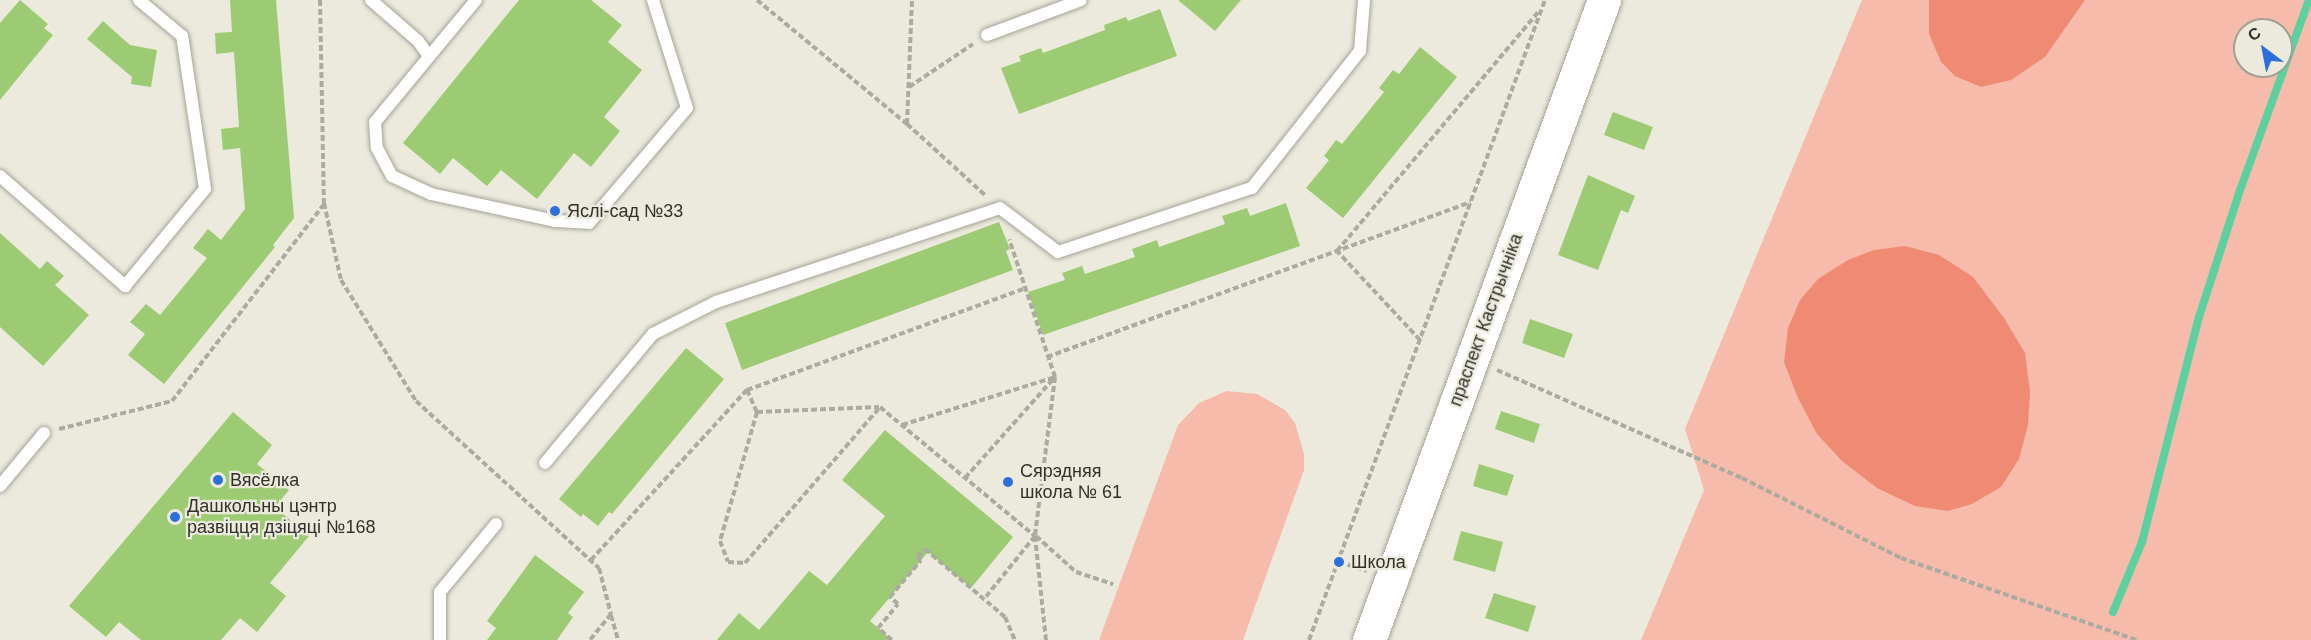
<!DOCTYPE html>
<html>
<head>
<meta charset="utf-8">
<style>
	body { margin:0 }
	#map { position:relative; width:2311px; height:640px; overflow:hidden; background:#eceadd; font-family:Arial,sans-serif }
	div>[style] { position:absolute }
	.green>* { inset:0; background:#f7bbac }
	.forest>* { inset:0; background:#ef8b72 }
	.stream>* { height:8px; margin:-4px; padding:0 4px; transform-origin:4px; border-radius:4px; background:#5cd0a0 }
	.building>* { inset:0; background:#9dcb73 }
	.path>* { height:4px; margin-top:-2px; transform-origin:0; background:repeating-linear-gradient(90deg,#acaba1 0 6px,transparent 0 9px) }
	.roads { filter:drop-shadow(0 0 2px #a5a397) drop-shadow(0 0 2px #a5a397) }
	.service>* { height:12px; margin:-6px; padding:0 6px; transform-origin:6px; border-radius:6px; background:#fff }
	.secondary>* { height:33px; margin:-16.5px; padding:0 16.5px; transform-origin:16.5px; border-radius:16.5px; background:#fff }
	.dots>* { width:16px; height:16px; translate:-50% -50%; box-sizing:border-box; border:3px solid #eceadd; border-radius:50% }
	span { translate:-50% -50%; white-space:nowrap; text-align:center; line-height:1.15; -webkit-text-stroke:4.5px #eceadd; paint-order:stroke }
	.poi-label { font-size:18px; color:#31302b }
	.left { translate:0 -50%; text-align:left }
	.street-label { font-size:18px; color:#31302b }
	.north { position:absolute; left:2233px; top:18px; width:60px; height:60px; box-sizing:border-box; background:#eceadd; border:2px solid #a1a096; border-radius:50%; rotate:328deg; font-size:16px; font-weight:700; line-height:24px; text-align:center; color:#31302b }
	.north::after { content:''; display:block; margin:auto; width:21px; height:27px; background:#2c6eda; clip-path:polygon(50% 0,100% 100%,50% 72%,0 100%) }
</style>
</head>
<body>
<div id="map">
	<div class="green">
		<i style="clip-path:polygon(evenodd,1862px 0,2311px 0,2311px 640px,1641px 640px,1704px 490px,1685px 429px,1862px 0,2245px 30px,2281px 30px,2281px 66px,2245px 66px,2245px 30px)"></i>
		<i style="clip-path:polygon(1227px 391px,1257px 394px,1285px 410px,1295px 423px,1304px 454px,1304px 470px,1243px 640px,1099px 640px,1178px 425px,1199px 403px)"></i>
	</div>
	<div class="forest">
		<i style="clip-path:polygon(1929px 0,2085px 0,2045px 57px,2011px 80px,1981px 87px,1955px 76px,1941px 62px,1929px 34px)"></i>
		<i style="clip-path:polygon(1905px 246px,1939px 255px,1973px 277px,2004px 318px,2025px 353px,2030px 392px,2028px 425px,2019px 459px,2001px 487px,1972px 504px,1948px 511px,1915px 506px,1877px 488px,1842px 461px,1817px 434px,1798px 398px,1784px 362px,1788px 328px,1800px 300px,1818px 279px,1848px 260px,1874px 250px)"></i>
	</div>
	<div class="stream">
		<i style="left:2113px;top:612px;width:76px;rotate:-67.5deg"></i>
		<i style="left:2142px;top:542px;width:232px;rotate:-75.8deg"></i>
		<i style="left:2199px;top:317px;width:130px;rotate:-72.1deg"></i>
		<i style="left:2239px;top:193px;width:205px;rotate:-70.1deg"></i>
	</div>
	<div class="building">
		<i style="clip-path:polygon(20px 0,48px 24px,44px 28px,53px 35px,0 100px,0 23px)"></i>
		<i style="clip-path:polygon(230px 0,276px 0,294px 218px,273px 245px,275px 247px,164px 384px,128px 355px,145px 334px,130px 322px,146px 304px,160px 315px,207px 258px,193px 248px,208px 229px,221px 240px,245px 209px,240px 148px,223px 150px,221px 129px,239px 127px,234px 52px,216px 54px,215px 33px,232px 32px)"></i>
		<i style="clip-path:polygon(519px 0,591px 0,622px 25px,608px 42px,642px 70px,604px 117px,620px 131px,591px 167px,574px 153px,537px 199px,501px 170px,487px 186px,453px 158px,440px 174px,403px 143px)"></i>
		<i style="clip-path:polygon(1178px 0,1241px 0,1215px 31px)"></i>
		<i style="clip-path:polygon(1160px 9px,1177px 56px,1019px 114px,1001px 68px,1021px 61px,1019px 56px,1041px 48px,1043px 53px,1105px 30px,1104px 25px,1126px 17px,1128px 21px)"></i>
		<i style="clip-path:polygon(103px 21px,130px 45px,157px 50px,151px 87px,131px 84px,132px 77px,87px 39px)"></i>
		<i style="clip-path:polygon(1420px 47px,1457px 77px,1343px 218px,1306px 188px,1329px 160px,1324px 156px,1336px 140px,1342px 144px,1384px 92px,1379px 88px,1393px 70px,1399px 74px)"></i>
		<i style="clip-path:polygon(1613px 112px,1653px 127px,1644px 150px,1604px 135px)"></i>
		<i style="clip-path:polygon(1588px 175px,1635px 196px,1628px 213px,1621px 210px,1598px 270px,1558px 255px)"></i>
		<i style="clip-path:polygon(1286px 203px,1300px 246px,1043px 335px,1028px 292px,1065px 280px,1062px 273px,1082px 266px,1085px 274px,1135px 257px,1132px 249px,1157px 240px,1159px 247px,1225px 224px,1222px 216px,1247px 208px,1250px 216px)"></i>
		<i style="clip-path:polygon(999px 222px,1010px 249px,1006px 251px,1013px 270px,742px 370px,725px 323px)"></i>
		<i style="clip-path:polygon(0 233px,40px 269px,47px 261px,64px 276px,55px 285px,89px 315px,43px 366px,0 327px)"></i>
		<i style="clip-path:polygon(1530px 319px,1573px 334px,1564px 358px,1522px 343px)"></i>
		<i style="clip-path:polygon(686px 348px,724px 379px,612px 514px,609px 512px,598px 526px,583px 514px,581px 517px,559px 499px)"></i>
		<i style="clip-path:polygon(1501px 411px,1540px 424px,1534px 443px,1495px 429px)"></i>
		<i style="clip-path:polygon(233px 412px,272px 445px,257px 464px,289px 490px,275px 507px,309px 536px,270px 583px,286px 596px,257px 632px,240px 618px,221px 640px,141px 640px,119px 622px,106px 637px,69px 606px)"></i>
		<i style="clip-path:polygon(885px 430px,1013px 537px,971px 588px,928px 552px,870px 621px,892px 640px,717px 640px,739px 613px,759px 630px,809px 571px,827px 585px,885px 516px,842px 480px)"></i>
		<i style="clip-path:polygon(1479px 464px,1514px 475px,1507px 496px,1473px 486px)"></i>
		<i style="clip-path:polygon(1461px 531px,1503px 542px,1495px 572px,1453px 560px)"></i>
		<i style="clip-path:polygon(535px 555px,584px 592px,568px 613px,573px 617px,557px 640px,487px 640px,496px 628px,487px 621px)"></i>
		<i style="clip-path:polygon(1494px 593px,1536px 606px,1528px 632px,1485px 618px)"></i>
	</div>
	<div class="path">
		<i style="left:320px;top:0;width:203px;rotate:88.9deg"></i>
		<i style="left:324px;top:203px;width:79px;rotate:77.6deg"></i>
		<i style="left:341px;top:280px;width:142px;rotate:58.2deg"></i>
		<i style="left:416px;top:401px;width:248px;rotate:42.4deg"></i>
		<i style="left:599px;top:568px;width:48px;rotate:75.4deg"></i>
		<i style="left:611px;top:614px;width:33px;rotate:129deg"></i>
		<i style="left:757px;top:0;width:195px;rotate:39.6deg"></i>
		<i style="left:907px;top:124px;width:105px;rotate:42.3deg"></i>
		<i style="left:909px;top:87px;width:77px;rotate:-33.9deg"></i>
		<i style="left:907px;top:124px;width:124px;rotate:-87.7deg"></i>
		<i style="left:1420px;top:340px;width:122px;rotate:-133deg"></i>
		<i style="left:1337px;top:251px;width:312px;rotate:-49.9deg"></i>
		<i style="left:1047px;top:357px;width:451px;rotate:-20.1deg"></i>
		<i style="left:1497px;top:370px;width:268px;rotate:23.8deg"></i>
		<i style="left:1742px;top:478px;width:178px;rotate:26.7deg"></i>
		<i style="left:1901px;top:558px;width:250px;rotate:19.2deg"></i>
		<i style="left:747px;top:390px;width:24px;rotate:66deg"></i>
		<i style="left:757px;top:412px;width:134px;rotate:106deg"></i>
		<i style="left:720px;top:541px;width:22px;rotate:69deg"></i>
		<i style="left:728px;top:562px;width:17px;rotate:3deg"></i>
		<i style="left:745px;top:563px;width:206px;rotate:-49.1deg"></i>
		<i style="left:880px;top:407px;width:202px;rotate:39.8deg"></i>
		<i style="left:1035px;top:536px;width:81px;rotate:129deg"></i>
		<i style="left:757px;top:412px;width:122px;rotate:-2.3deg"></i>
		<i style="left:902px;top:425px;width:160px;rotate:-17.4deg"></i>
		<i style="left:1055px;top:377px;width:160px;rotate:97.2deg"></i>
		<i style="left:1035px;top:536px;width:105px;rotate:84deg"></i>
		<i style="left:59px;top:429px;width:116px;rotate:-13.9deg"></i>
		<i style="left:172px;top:401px;width:249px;rotate:-52.3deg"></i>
		<i style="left:965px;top:478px;width:135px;rotate:-48.3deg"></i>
		<i style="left:1055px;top:377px;width:145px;rotate:-108.4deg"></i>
		<i style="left:1036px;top:536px;width:54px;rotate:42deg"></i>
		<i style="left:1076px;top:572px;width:39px;rotate:18deg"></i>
		<i style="left:591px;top:560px;width:231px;rotate:-47.5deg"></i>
		<i style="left:747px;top:390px;width:296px;rotate:-20.1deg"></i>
		<i style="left:1339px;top:562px;width:29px;rotate:18deg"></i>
		<i style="left:611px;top:615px;width:26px;rotate:74deg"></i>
		<i style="left:892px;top:640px;width:18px;rotate:-139deg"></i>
		<i style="left:878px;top:628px;width:31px;rotate:-50deg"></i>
		<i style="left:898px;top:604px;width:11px;rotate:-139deg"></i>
		<i style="left:890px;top:597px;width:48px;rotate:-50deg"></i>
		<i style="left:921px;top:560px;width:5px;rotate:-143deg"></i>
		<i style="left:917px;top:557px;width:11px;rotate:-45deg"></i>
		<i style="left:925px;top:549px;width:105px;rotate:40.4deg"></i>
		<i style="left:1005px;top:617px;width:25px;rotate:67deg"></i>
		<i style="left:1309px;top:640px;width:682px;rotate:-69.76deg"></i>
	</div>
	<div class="roads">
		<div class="service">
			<i style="left:371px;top:0;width:62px;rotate:41.1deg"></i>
			<i style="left:418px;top:41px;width:17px;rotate:54deg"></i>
			<i style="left:476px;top:0;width:158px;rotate:129.6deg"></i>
			<i style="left:375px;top:122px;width:26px;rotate:86deg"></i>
			<i style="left:377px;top:148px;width:32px;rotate:62deg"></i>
			<i style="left:392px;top:176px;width:43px;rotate:24.8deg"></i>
			<i style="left:431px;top:194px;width:128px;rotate:12.2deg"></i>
			<i style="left:556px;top:221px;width:33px;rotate:3deg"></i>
			<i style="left:589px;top:223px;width:151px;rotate:-49.6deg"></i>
			<i style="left:687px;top:108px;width:113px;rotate:-107.5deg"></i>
			<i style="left:987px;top:35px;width:100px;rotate:-20.4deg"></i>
			<i style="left:0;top:176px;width:167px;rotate:41.3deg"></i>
			<i style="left:125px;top:286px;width:126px;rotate:-50.5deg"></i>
			<i style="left:205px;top:189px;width:155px;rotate:-98.5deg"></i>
			<i style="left:182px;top:36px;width:56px;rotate:-140.1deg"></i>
			<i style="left:545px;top:463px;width:168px;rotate:-50.1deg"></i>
			<i style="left:653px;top:334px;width:71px;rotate:-26.9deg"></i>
			<i style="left:716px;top:302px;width:299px;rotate:-18.3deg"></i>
			<i style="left:1000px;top:208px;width:73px;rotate:37.2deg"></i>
			<i style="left:1058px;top:252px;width:204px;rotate:-18.3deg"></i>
			<i style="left:1252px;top:188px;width:174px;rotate:-51.8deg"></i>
			<i style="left:1360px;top:51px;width:51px;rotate:-85.5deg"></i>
			<i style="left:0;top:486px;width:69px;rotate:-50.3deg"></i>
			<i style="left:440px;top:640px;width:48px;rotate:-90deg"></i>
			<i style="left:440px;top:592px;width:88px;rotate:-50.5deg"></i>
		</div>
		<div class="secondary">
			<i style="left:1369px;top:640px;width:682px;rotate:-69.84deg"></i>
		</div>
	</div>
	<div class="dots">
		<i style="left:555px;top:211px;background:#2c6eda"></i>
		<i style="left:218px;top:480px;background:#2c6eda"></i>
		<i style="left:1008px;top:482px;background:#2c6eda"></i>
		<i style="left:175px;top:517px;background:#2c6eda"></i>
		<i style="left:1339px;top:562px;background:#2c6eda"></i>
	</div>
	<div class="poi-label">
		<span class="left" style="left:567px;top:211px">Яслі-сад №33</span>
		<span class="left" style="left:1020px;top:482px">Сярэдняя<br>школа № 61</span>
		<span class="left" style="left:230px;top:480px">Вясёлка</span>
		<span class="left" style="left:187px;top:517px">Дашкольны цэнтр<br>развіцця дзіцяці №168</span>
		<span class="left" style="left:1351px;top:562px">Школа</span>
	</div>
	<div class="street-label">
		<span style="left:1486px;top:320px;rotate:-70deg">праспект Кастрычніка</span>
	</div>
	<div class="north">С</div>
</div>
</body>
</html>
